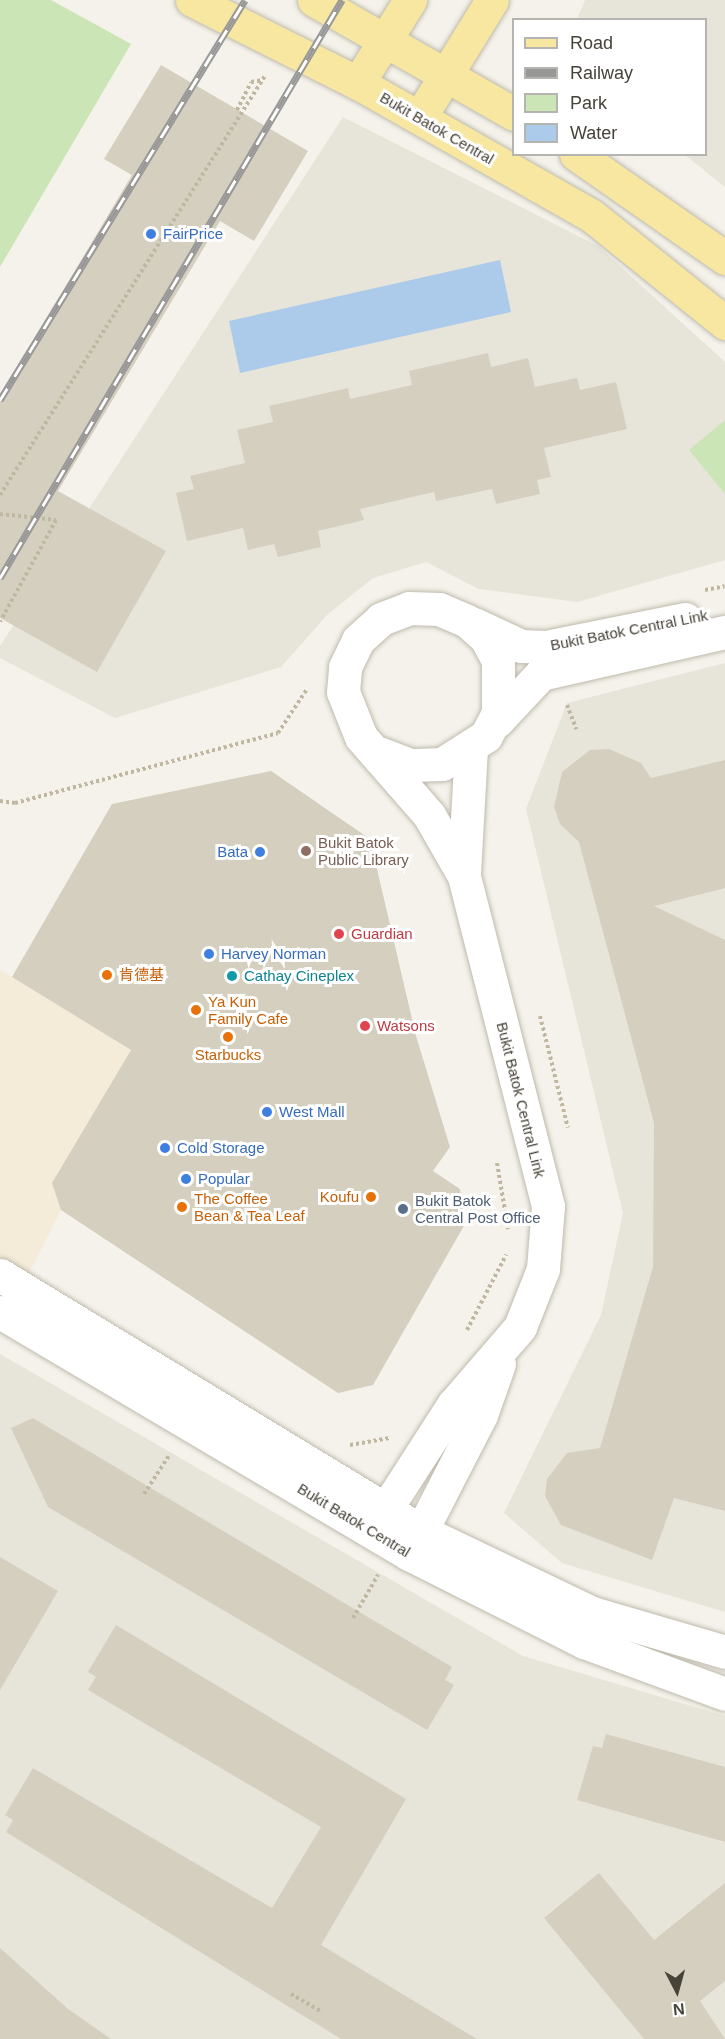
<!DOCTYPE html>
<html>
<head>
<meta charset="utf-8">
<style>
	body { margin:0 }
	#map { position:relative; width:725px; height:2039px; overflow:hidden; background:#f4f2ea; font-family:Helvetica,"Noto Sans SC",sans-serif }
	div>[style] { position:absolute }
	.residential>* { inset:0; background:#e7e4d9 }
	.commercial>* { inset:0; background:#f4ebd8 }
	.green>* { inset:0; background:#cbe5b6 }
	.water>* { inset:0; background:#accbeb }
	.building>* { inset:0; background:#d5cfc0 }
	.path>* { height:4px; margin-top:-2px; transform-origin:0; background:repeating-linear-gradient(90deg,#bfb7a0 0 3px,transparent 0 6px) }
	.roads { filter:drop-shadow(0 0 2px #bfbaad) drop-shadow(0 0 2px #bfbaad) }
	.minor>* { height:33px; margin:-16.5px; padding:0 16.5px; transform-origin:16.5px; border-radius:16.5px; background:#fff }
	.major>* { height:33px; margin:-16.5px; padding:0 16.5px; transform-origin:16.5px; border-radius:16.5px; background:#f7e7a1 }
	.rail>* { height:7px; margin-top:-3.5px; transform-origin:0; background:repeating-linear-gradient(90deg,#fff 0 14px,#989898 0 28px); box-sizing:border-box; border-block:2px solid #989898 }
	.dots>* { width:16px; height:16px; translate:-50% -50%; box-sizing:border-box; border:3px solid #fff; border-radius:50% }
	span { translate:-50% -50%; white-space:nowrap; text-align:center; line-height:1.15; -webkit-text-stroke:6px #fff; paint-order:stroke }
	.street-label { font-size:15px; color:#474339 }
	.shop-label { font-size:15px; color:#366cbe }
	.left { translate:0 -50%; text-align:left }
	.right { translate:-100% -50%; text-align:right }
	.education-label { font-size:15px; color:#785e54 }
	.health-label { font-size:15px; color:#be3a42 }
	.food-label { font-size:15px; color:#c56008 }
	.culture-label { font-size:15px; color:#0d838f }
	.service-label { font-size:15px; color:#4e5e75 }
	.legend { position:absolute; left:512px; top:18px; width:195px; height:138px; box-sizing:border-box; background:#fff; border:2px solid #b5b4b0; margin:0; padding:8px 10px; list-style:none; font-size:18px; color:#474339 }
	.legend li { display:flex; align-items:center; gap:12px; height:30px }
	.legend b { width:30px; border:2px solid #b5b4b0 }
	.north { position:absolute; left:647px; top:1961px; width:60px; height:60px; -webkit-text-stroke:4px #fff; paint-order:stroke; rotate:174deg; font-size:16px; font-weight:700; line-height:24px; text-align:center; color:#474339 }
	.north::after { content:''; display:block; margin:auto; width:21px; height:27px; background:#474339; clip-path:polygon(50% 0,100% 100%,50% 72%,0 100%) }
</style>
</head>
<body>
<div id="map">
	<div class="residential">
		<i style="clip-path:polygon(585px 0,725px 0,725px 187px,685px 155px,706px 154px,706px 20px,577px 19px)"></i>
		<i style="clip-path:polygon(343px 117px,598px 246px,725px 362px,725px 560px,577px 602px,479px 589px,426px 562px,373px 578px,327px 615px,281px 667px,115px 718px,0 658px,0 646px)"></i>
		<i style="clip-path:polygon(725px 663px,725px 1612px,562px 1563px,504px 1513px,601px 1315px,623px 1213px,526px 809px,567px 703px)"></i>
		<i style="clip-path:polygon(0 1354px,523px 1656px,725px 1716px,725px 2039px,0 2039px)"></i>
	</div>
	<div class="commercial">
		<i style="clip-path:polygon(0 970px,131px 1050px,53px 1183px,61px 1210px,0 1330px)"></i>
	</div>
	<div class="green">
		<i style="clip-path:polygon(0 0,51px 0,131px 44px,0 267px)"></i>
		<i style="clip-path:polygon(725px 420px,725px 494px,689px 450px)"></i>
	</div>
	<div class="water">
		<i style="clip-path:polygon(500px 260px,511px 312px,240px 373px,229px 321px)"></i>
	</div>
	<div class="building">
		<i style="clip-path:polygon(161px 65px,308px 151px,254px 241px,220px 221px,58px 491px,166px 551px,97px 672px,0 618px,0 396px,132px 175px,104px 159px)"></i>
		<i style="clip-path:polygon(488px 353px,491px 367px,528px 358px,535px 387px,577px 378px,580px 390px,616px 382px,627px 429px,544px 448px,551px 477px,537px 480px,540px 494px,496px 504px,492px 489px,436px 501px,434px 492px,360px 509px,364px 520px,318px 531px,321px 547px,278px 557px,274px 544px,248px 550px,243px 528px,187px 541px,176px 493px,194px 489px,190px 476px,245px 463px,237px 430px,273px 422px,269px 406px,348px 388px,350px 399px,412px 385px,409px 371px)"></i>
		<i style="clip-path:polygon(609px 749px,641px 763px,651px 778px,725px 760px,725px 888px,654px 906px,725px 940px,725px 1511px,674px 1498px,652px 1560px,561px 1525px,545px 1496px,547px 1479px,567px 1453px,600px 1448px,653px 1267px,654px 1123px,579px 842px,560px 824px,554px 807px,562px 772px,590px 750px)"></i>
		<i style="clip-path:polygon(271px 771px,370px 839px,416px 1036px,450px 1147px,433px 1171px,460px 1189px,465px 1224px,373px 1385px,338px 1393px,61px 1210px,52px 1183px,131px 1050px,12px 977px,112px 804px)"></i>
		<i style="clip-path:polygon(33px 1418px,452px 1667px,445px 1680px,454px 1685px,427px 1730px,48px 1507px,11px 1428px)"></i>
		<i style="clip-path:polygon(0 1557px,58px 1591px,0 1690px)"></i>
		<i style="clip-path:polygon(116px 1625px,406px 1799px,321px 1945px,477px 2039px,341px 2039px,6px 1832px,13px 1820px,5px 1815px,33px 1768px,272px 1908px,321px 1827px,88px 1690px,96px 1677px,88px 1672px)"></i>
		<i style="clip-path:polygon(606px 1734px,725px 1767px,725px 1842px,577px 1800px,593px 1746px,602px 1748px)"></i>
		<i style="clip-path:polygon(599px 1873px,654px 1940px,725px 1883px,725px 1981px,700px 2001px,725px 2039px,644px 2039px,544px 1918px)"></i>
		<i style="clip-path:polygon(0 1948px,68px 2009px,111px 2039px,0 2039px)"></i>
	</div>
	<div class="path">
		<i style="left:237px;top:110px;width:31px;rotate:-63deg"></i>
		<i style="left:251px;top:82px;width:11px;rotate:-10deg"></i>
		<i style="left:0;top:495px;width:497px;rotate:-57.7deg"></i>
		<i style="left:0;top:514px;width:56px;rotate:6.1deg"></i>
		<i style="left:56px;top:520px;width:116px;rotate:118.8deg"></i>
		<i style="left:705px;top:590px;width:20px;rotate:-11deg"></i>
		<i style="left:567px;top:705px;width:26px;rotate:69deg"></i>
		<i style="left:0;top:801px;width:15px;rotate:8deg"></i>
		<i style="left:15px;top:803px;width:272px;rotate:-14.9deg"></i>
		<i style="left:278px;top:733px;width:53px;rotate:-56.6deg"></i>
		<i style="left:540px;top:1016px;width:115px;rotate:76deg"></i>
		<i style="left:497px;top:1163px;width:67px;rotate:80.5deg"></i>
		<i style="left:467px;top:1330px;width:85px;rotate:-62.5deg"></i>
		<i style="left:350px;top:1445px;width:40px;rotate:-10deg"></i>
		<i style="left:144px;top:1494px;width:48px;rotate:-57deg"></i>
		<i style="left:353px;top:1618px;width:50px;rotate:-59.8deg"></i>
		<i style="left:291px;top:1994px;width:36px;rotate:30deg"></i>
	</div>
	<div class="roads">
		<div class="minor">
			<i style="left:474px;top:624px;width:52px;rotate:25.1deg"></i>
			<i style="left:521px;top:646px;width:25px;rotate:2deg"></i>
			<i style="left:546px;top:647px;width:142px;rotate:-11.4deg"></i>
			<i style="left:497px;top:721px;width:64px;rotate:-46.9deg"></i>
			<i style="left:541px;top:674px;width:189px;rotate:-12.9deg"></i>
			<i style="left:464px;top:873px;width:124px;rotate:-86.8deg"></i>
			<i style="left:0;top:1275px;width:495px;rotate:31.3deg"></i>
			<i style="left:423px;top:1532px;width:187px;rotate:25.6deg"></i>
			<i style="left:592px;top:1613px;width:139px;rotate:16.3deg"></i>
			<i style="left:0;top:1312px;width:475px;rotate:30.6deg"></i>
			<i style="left:409px;top:1554px;width:196px;rotate:26.7deg"></i>
			<i style="left:584px;top:1642px;width:150px;rotate:20.2deg"></i>
			<i style="left:373px;top:1529px;width:148px;rotate:-57.2deg"></i>
			<i style="left:453px;top:1405px;width:103px;rotate:-49.3deg"></i>
			<i style="left:520px;top:1327px;width:62px;rotate:-68.4deg"></i>
			<i style="left:543px;top:1269px;width:63px;rotate:-85.5deg"></i>
			<i style="left:548px;top:1206px;width:341px;rotate:-104.3deg"></i>
			<i style="left:464px;top:876px;width:70px;rotate:-119.8deg"></i>
			<i style="left:429px;top:815px;width:103px;rotate:-131.1deg"></i>
			<i style="left:361px;top:737px;width:48px;rotate:-111.8deg"></i>
			<i style="left:343px;top:692px;width:25px;rotate:-85deg"></i>
			<i style="left:345px;top:667px;width:30px;rotate:-64deg"></i>
			<i style="left:358px;top:640px;width:31px;rotate:-42deg"></i>
			<i style="left:381px;top:619px;width:30px;rotate:-21deg"></i>
			<i style="left:409px;top:608px;width:30px;rotate:2deg"></i>
			<i style="left:439px;top:609px;width:30px;rotate:23deg"></i>
			<i style="left:467px;top:621px;width:25px;rotate:42deg"></i>
			<i style="left:486px;top:638px;width:26px;rotate:62deg"></i>
			<i style="left:498px;top:661px;width:52px;rotate:90deg"></i>
			<i style="left:498px;top:713px;width:26px;rotate:118deg"></i>
			<i style="left:486px;top:736px;width:52px;rotate:147.5deg"></i>
			<i style="left:442px;top:764px;width:32px;rotate:178deg"></i>
			<i style="left:410px;top:765px;width:33px;rotate:-159deg"></i>
			<i style="left:411px;top:1551px;width:153px;rotate:-62.8deg"></i>
			<i style="left:481px;top:1415px;width:54px;rotate:-70.6deg"></i>
		</div>
		<div class="major">
			<i style="left:192px;top:0;width:186px;rotate:26.6deg"></i>
			<i style="left:358px;top:83px;width:269px;rotate:29.6deg"></i>
			<i style="left:592px;top:216px;width:171px;rotate:38.8deg"></i>
			<i style="left:314px;top:0;width:230px;rotate:29.7deg"></i>
			<i style="left:358px;top:83px;width:98px;rotate:-57.9deg"></i>
			<i style="left:420px;top:117px;width:137px;rotate:-58.4deg"></i>
			<i style="left:576px;top:154px;width:182px;rotate:34.9deg"></i>
		</div>
	</div>
	<div class="rail">
		<i style="left:0;top:400px;width:469px;rotate:-58.5deg"></i>
		<i style="left:0;top:578px;width:672px;rotate:-59.39deg"></i>
	</div>
	<div class="dots">
		<i style="left:151px;top:234px;background:#3f7fe0"></i>
		<i style="left:306px;top:851px;background:#8d6e63"></i>
		<i style="left:260px;top:852px;background:#3f7fe0"></i>
		<i style="left:339px;top:934px;background:#e0444e"></i>
		<i style="left:209px;top:954px;background:#3f7fe0"></i>
		<i style="left:107px;top:975px;background:#e8710a"></i>
		<i style="left:232px;top:976px;background:#0f9aa8"></i>
		<i style="left:196px;top:1010px;background:#e8710a"></i>
		<i style="left:365px;top:1026px;background:#e0444e"></i>
		<i style="left:228px;top:1037px;background:#e8710a"></i>
		<i style="left:267px;top:1112px;background:#3f7fe0"></i>
		<i style="left:165px;top:1148px;background:#3f7fe0"></i>
		<i style="left:186px;top:1179px;background:#3f7fe0"></i>
		<i style="left:371px;top:1197px;background:#e8710a"></i>
		<i style="left:182px;top:1207px;background:#e8710a"></i>
		<i style="left:403px;top:1209px;background:#5c6f8a"></i>
	</div>
	<div class="street-label">
		<span style="left:437px;top:128px;rotate:30deg">Bukit Batok Central</span>
		<span style="left:629px;top:630px;rotate:-11deg">Bukit Batok Central Link</span>
		<span style="left:521px;top:1100px;rotate:76deg">Bukit Batok Central Link</span>
		<span style="left:354px;top:1520px;rotate:31deg">Bukit Batok Central</span>
	</div>
	<div class="shop-label">
		<span class="left" style="left:163px;top:234px">FairPrice</span>
		<span class="right" style="left:248px;top:852px">Bata</span>
		<span class="left" style="left:221px;top:954px">Harvey Norman</span>
		<span class="left" style="left:279px;top:1112px">West Mall</span>
		<span class="left" style="left:177px;top:1148px">Cold Storage</span>
		<span class="left" style="left:198px;top:1179px">Popular</span>
	</div>
	<div class="education-label">
		<span class="left" style="left:318px;top:851px">Bukit Batok<br>Public Library</span>
	</div>
	<div class="health-label">
		<span class="left" style="left:351px;top:934px">Guardian</span>
		<span class="left" style="left:377px;top:1026px">Watsons</span>
	</div>
	<div class="food-label">
		<span class="left" style="left:119px;top:975px">肯德基</span>
		<span class="left" style="left:208px;top:1010px">Ya Kun<br>Family Cafe</span>
		<span style="left:228px;top:1055px">Starbucks</span>
		<span class="right" style="left:359px;top:1197px">Koufu</span>
		<span class="left" style="left:194px;top:1207px">The Coffee<br>Bean &amp; Tea Leaf</span>
	</div>
	<div class="culture-label">
		<span class="left" style="left:244px;top:976px">Cathay Cineplex</span>
	</div>
	<div class="service-label">
		<span class="left" style="left:415px;top:1209px">Bukit Batok<br>Central Post Office</span>
	</div>
	<ul class="legend">
	<li><b style="height:8px;background:#f7e7a1"></b>Road</li>
	<li><b style="height:8px;background:#989898"></b>Railway</li>
	<li><b style="height:16px;background:#cbe5b6"></b>Park</li>
	<li><b style="height:16px;background:#accbeb"></b>Water</li>
	</ul>
	<div class="north">N</div>
</div>
</body>
</html>
